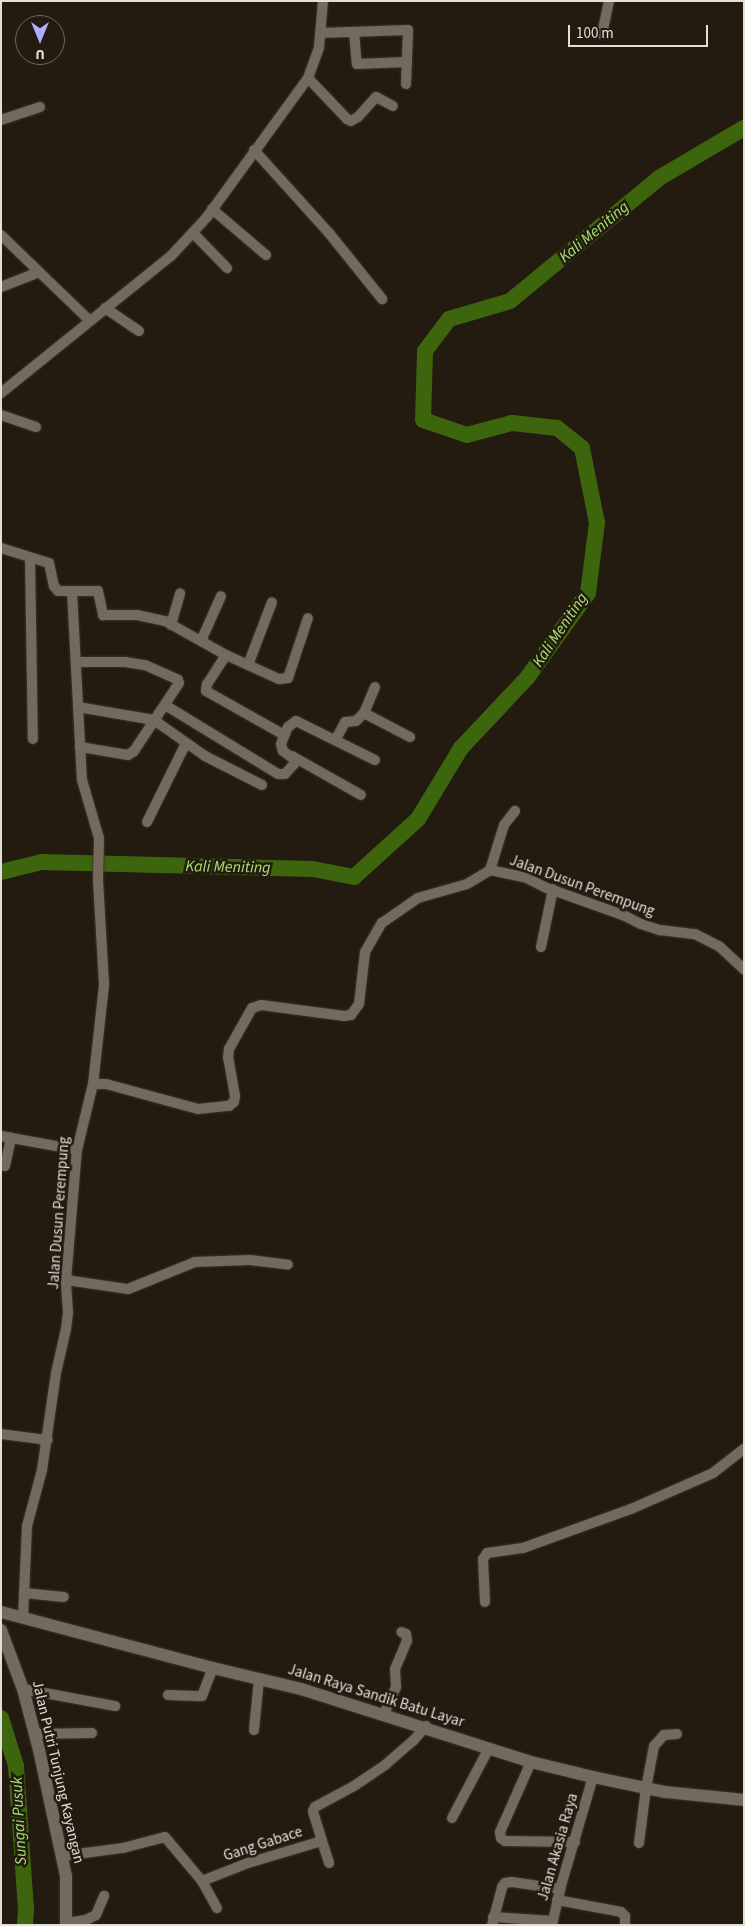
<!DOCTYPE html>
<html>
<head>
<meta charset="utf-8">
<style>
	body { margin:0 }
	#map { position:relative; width:745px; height:1926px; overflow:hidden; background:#231a10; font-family:"Source Sans 3",sans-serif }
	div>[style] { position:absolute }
	.river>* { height:16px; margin:-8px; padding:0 8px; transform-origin:8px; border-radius:8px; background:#3c650d }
	.roads { filter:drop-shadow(0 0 1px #3c3530) drop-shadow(0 0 1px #3c3530) }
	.minor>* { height:10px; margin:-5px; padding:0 5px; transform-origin:5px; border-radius:5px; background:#73695d }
	.tertiary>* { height:12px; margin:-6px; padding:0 6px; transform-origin:6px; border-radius:6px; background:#73695d }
	.secondary>* { height:12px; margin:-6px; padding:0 6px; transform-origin:6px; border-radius:6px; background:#73695d }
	span { translate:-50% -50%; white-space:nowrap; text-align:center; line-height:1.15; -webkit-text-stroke:5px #231a10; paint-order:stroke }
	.street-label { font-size:15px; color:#e4ded8 }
	.water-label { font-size:16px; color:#a6e075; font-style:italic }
	.frame { position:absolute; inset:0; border:2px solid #e4ded8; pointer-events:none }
	.north { position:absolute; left:15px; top:15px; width:50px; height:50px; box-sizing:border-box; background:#231a10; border:1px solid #706860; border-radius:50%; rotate:180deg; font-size:14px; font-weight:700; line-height:20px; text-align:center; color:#e4ded8 }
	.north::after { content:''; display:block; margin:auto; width:18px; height:22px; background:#adaefb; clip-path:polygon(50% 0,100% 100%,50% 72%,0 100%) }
	.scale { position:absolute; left:568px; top:25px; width:140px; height:22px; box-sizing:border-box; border:2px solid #e4ded8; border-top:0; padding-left:6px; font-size:15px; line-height:18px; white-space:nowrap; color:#e4ded8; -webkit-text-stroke:4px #231a10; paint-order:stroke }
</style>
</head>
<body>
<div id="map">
	<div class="river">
		<i style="left:1px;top:872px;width:42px;rotate:-13.7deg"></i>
		<i style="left:42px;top:862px;width:271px;rotate:1.5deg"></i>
		<i style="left:313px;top:869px;width:42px;rotate:11deg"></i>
		<i style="left:354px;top:877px;width:86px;rotate:-42.2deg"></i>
		<i style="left:418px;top:819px;width:83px;rotate:-58.8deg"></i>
		<i style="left:461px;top:748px;width:96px;rotate:-46.7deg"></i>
		<i style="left:527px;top:678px;width:105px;rotate:-54.3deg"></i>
		<i style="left:588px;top:593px;width:71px;rotate:-82.7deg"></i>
		<i style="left:597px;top:523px;width:76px;rotate:-101.3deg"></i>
		<i style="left:582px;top:448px;width:32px;rotate:-141deg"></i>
		<i style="left:557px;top:428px;width:45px;rotate:-173.7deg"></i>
		<i style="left:512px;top:423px;width:47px;rotate:165.1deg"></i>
		<i style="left:467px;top:435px;width:46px;rotate:-161.2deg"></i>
		<i style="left:423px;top:420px;width:69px;rotate:-88.3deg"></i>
		<i style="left:425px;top:351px;width:40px;rotate:-53deg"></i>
		<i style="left:449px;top:319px;width:64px;rotate:-16.4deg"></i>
		<i style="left:510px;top:301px;width:193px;rotate:-39.5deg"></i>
		<i style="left:659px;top:178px;width:99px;rotate:-30.5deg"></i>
		<i style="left:1px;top:1718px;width:50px;rotate:72.6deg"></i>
		<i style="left:16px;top:1766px;width:143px;rotate:86deg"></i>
		<i style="left:26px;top:1909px;width:16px;rotate:94deg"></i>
	</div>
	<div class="roads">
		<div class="minor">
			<i style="left:354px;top:32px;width:32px;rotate:85deg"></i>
			<i style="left:357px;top:64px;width:50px;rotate:-2.3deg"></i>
			<i style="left:320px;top:33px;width:88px;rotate:-2deg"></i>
			<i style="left:408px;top:30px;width:54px;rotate:92.1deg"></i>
			<i style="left:602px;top:34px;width:34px;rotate:-78deg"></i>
			<i style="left:308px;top:78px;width:57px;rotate:46.4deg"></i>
			<i style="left:347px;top:119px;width:4px;rotate:27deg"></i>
			<i style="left:351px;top:121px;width:8px;rotate:-30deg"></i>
			<i style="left:358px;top:117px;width:27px;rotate:-48deg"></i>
			<i style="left:376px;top:97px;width:19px;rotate:28deg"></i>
			<i style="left:1px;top:120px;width:41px;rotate:-18.4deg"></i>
			<i style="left:254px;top:150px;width:112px;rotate:47.9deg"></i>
			<i style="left:329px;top:233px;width:85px;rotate:51.2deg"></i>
			<i style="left:212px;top:209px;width:71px;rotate:40.4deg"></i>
			<i style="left:193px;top:233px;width:49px;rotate:45.8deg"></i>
			<i style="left:1px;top:235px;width:122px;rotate:44deg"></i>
			<i style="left:1px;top:287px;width:41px;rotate:-21.5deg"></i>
			<i style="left:105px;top:308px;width:41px;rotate:34.1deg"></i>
			<i style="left:1px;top:393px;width:218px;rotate:-38.9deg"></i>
			<i style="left:171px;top:256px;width:53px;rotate:-47.3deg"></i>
			<i style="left:207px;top:217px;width:172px;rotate:-54deg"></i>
			<i style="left:308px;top:78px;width:33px;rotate:-70deg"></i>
			<i style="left:319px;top:47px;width:46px;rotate:-85deg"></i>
			<i style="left:1px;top:415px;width:37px;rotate:19deg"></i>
			<i style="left:1px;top:548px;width:50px;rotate:17.4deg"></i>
			<i style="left:49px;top:563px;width:24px;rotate:78deg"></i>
			<i style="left:54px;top:586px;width:6px;rotate:51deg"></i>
			<i style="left:58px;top:591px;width:40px"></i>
			<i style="left:98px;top:591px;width:25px;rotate:78deg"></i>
			<i style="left:103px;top:615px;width:34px"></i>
			<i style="left:137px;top:615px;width:29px;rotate:12deg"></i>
			<i style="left:165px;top:621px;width:70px;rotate:29.1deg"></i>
			<i style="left:226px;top:655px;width:58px;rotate:24.4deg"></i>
			<i style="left:279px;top:679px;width:9px;rotate:-6deg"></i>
			<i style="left:288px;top:678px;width:63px;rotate:-71.6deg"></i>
			<i style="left:30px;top:558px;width:181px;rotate:89.1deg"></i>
			<i style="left:72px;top:591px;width:189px;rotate:87deg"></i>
			<i style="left:82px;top:780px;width:60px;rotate:73.7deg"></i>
			<i style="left:99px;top:838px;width:42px;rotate:91.4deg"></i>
			<i style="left:98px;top:880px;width:105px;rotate:86.7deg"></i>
			<i style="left:104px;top:985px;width:100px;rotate:96.3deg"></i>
			<i style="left:171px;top:625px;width:33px;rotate:-74deg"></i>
			<i style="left:201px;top:641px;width:49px;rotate:-66deg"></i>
			<i style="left:226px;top:655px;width:35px;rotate:123deg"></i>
			<i style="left:207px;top:684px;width:7px;rotate:98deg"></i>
			<i style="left:206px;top:691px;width:90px;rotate:29.4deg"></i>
			<i style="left:76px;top:662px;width:49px"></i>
			<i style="left:125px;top:662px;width:20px;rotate:9deg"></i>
			<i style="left:145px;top:665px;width:36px;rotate:24deg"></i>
			<i style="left:178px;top:680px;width:3px;rotate:72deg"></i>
			<i style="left:179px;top:683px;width:82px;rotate:123.5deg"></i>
			<i style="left:134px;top:751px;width:7px;rotate:146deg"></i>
			<i style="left:128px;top:755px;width:49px;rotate:-170.5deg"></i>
			<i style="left:248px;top:665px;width:67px;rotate:-69.1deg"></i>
			<i style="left:165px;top:705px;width:132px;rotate:31.4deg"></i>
			<i style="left:278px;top:774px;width:7px"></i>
			<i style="left:285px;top:774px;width:13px;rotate:-48deg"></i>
			<i style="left:294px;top:764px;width:5px;rotate:-90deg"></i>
			<i style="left:294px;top:759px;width:14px;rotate:-144deg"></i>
			<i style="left:283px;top:751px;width:7px;rotate:-106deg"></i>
			<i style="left:281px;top:744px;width:18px;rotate:-68deg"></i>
			<i style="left:288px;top:727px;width:10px;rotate:-37deg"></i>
			<i style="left:296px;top:721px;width:88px;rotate:26.3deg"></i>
			<i style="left:78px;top:707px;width:77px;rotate:9.7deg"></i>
			<i style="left:154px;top:720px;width:62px;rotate:35.2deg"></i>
			<i style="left:205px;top:756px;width:64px;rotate:27deg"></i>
			<i style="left:364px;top:713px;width:52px;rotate:27.6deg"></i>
			<i style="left:336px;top:739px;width:19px;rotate:-62deg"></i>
			<i style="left:345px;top:722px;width:11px;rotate:-5deg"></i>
			<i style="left:356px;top:721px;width:11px;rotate:-45deg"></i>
			<i style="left:364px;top:713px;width:28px;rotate:-67deg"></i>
			<i style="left:292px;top:756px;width:79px;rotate:29.5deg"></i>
			<i style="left:147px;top:822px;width:88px;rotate:-63.7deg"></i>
			<i style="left:490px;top:870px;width:47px;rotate:-72.7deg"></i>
			<i style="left:504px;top:825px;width:18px;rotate:-52deg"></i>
			<i style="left:541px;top:947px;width:59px;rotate:-78.3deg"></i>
			<i style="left:1px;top:1136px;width:77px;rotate:10.4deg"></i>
			<i style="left:5px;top:1166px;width:29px;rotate:-78deg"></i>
			<i style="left:66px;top:1280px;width:63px;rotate:8.3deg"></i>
			<i style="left:128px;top:1289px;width:72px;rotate:-21.9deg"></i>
			<i style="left:195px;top:1262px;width:55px;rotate:-2.1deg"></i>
			<i style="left:250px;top:1260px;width:38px;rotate:7deg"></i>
			<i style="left:1px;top:1434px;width:47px;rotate:7.3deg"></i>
			<i style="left:24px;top:1593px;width:40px;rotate:5.7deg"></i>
			<i style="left:485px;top:1602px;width:43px;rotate:-92.7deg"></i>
			<i style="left:483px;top:1559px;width:7px;rotate:-56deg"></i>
			<i style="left:487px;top:1553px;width:36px;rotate:-8deg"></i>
			<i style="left:523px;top:1548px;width:115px;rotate:-19.9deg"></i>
			<i style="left:631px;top:1509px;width:90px;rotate:-23.7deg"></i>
			<i style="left:713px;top:1473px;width:39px;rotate:-38deg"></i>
			<i style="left:23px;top:1618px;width:92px;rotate:-87.5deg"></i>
			<i style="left:27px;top:1526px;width:58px;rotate:-75deg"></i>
			<i style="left:42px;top:1470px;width:98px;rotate:-81.8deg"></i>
			<i style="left:56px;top:1373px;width:45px;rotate:-77.2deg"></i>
			<i style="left:66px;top:1329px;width:17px;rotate:-83deg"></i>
			<i style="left:68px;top:1312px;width:32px;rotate:-94deg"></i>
			<i style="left:66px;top:1280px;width:130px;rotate:-85.2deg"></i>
			<i style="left:77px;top:1150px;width:68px;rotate:-76.4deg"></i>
			<i style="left:93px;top:1084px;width:13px"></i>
			<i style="left:106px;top:1084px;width:95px;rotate:15.2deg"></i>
			<i style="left:198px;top:1109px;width:31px;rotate:-6deg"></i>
			<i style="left:229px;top:1106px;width:6px;rotate:-39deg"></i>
			<i style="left:234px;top:1102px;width:6px;rotate:-81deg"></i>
			<i style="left:235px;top:1096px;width:39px;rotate:-100deg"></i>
			<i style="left:228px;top:1058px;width:9px;rotate:-84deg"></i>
			<i style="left:229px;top:1049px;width:47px;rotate:-60.7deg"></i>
			<i style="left:252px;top:1008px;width:9px;rotate:-18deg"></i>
			<i style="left:261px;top:1005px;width:84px;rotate:7.5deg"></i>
			<i style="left:344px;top:1016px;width:7px;rotate:-8deg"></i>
			<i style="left:351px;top:1015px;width:14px;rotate:-54deg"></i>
			<i style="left:359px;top:1004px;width:52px;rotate:-83.4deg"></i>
			<i style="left:365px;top:952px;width:34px;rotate:-60deg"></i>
			<i style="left:382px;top:923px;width:44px;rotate:-34.8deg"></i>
			<i style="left:418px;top:898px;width:51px;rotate:-15.9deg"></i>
			<i style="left:467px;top:884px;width:27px;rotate:-31deg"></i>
			<i style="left:490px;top:870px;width:38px;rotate:12deg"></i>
			<i style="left:527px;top:878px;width:22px;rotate:27deg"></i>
			<i style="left:547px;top:888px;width:81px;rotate:19.6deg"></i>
			<i style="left:623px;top:915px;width:20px;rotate:27deg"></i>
			<i style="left:641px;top:924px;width:20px;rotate:18deg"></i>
			<i style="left:660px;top:930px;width:35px;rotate:7deg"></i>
			<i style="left:695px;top:934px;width:28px;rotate:27deg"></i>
			<i style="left:720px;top:947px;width:33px;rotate:43deg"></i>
			<i style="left:23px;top:1689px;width:94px;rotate:10.5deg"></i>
			<i style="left:168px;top:1695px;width:34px;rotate:2deg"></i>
			<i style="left:202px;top:1696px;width:30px;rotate:-69deg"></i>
			<i style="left:384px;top:1714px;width:30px;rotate:-66deg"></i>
			<i style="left:396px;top:1687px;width:18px;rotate:-93deg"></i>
			<i style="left:395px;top:1669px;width:30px;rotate:-67deg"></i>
			<i style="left:407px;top:1641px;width:7px;rotate:-98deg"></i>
			<i style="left:406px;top:1634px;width:5px;rotate:-158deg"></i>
			<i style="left:254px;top:1730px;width:51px;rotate:-84.4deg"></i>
			<i style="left:35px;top:1734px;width:57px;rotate:-1deg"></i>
			<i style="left:531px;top:1762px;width:77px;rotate:113.9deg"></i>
			<i style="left:500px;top:1832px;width:6px;rotate:81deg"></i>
			<i style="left:501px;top:1838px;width:5px;rotate:37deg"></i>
			<i style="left:505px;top:1841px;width:70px;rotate:0.8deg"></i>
			<i style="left:452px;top:1818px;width:79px;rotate:-62.1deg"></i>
			<i style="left:322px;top:1841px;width:23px;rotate:72deg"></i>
			<i style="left:639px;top:1843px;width:55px;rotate:-82.7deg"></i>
			<i style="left:646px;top:1788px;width:43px;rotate:-79.2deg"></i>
			<i style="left:654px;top:1746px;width:15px;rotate:-48deg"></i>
			<i style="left:664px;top:1735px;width:13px;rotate:-4deg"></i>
			<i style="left:62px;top:1856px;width:62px;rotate:-7.5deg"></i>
			<i style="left:123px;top:1848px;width:43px;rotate:-14.7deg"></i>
			<i style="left:165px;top:1837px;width:57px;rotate:49.9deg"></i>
			<i style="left:202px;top:1881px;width:49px;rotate:-21.4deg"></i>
			<i style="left:248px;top:1863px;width:77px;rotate:-16.6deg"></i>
			<i style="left:322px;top:1841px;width:31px;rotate:-107deg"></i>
			<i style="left:313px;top:1811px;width:4px;rotate:-63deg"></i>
			<i style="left:315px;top:1807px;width:44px;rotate:-28.3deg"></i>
			<i style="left:354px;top:1786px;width:37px;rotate:-34deg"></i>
			<i style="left:385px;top:1765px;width:37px;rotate:-41deg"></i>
			<i style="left:413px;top:1741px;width:20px;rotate:-49deg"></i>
			<i style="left:202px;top:1881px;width:31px;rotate:61deg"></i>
			<i style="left:557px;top:1900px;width:65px;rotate:10.6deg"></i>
			<i style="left:621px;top:1912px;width:6px;rotate:45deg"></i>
			<i style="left:625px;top:1916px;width:9px;rotate:90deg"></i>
			<i style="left:493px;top:1917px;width:60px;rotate:3.8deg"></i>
			<i style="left:66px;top:1923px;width:20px;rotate:-9deg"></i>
			<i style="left:86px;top:1920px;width:11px;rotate:-27deg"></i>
			<i style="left:96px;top:1915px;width:21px;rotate:-67deg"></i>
			<i style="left:492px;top:1925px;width:39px;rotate:-75deg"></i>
			<i style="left:502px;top:1887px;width:5px;rotate:-53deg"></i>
			<i style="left:505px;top:1883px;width:7px;rotate:-8deg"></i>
			<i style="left:512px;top:1882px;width:49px;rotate:8.3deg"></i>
			<i style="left:552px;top:1925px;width:37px;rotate:-77deg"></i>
			<i style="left:560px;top:1889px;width:117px;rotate:-73.6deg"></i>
		</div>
		<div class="tertiary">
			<i style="left:1px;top:1630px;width:63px;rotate:69.6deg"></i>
			<i style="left:23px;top:1689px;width:63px;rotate:75.3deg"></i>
			<i style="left:39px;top:1750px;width:129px;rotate:77.9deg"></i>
			<i style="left:66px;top:1876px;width:49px;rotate:90deg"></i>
		</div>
		<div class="secondary">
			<i style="left:1px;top:1612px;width:219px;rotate:14.8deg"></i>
			<i style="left:213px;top:1668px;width:90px;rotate:13.4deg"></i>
			<i style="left:301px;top:1689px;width:241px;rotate:17.6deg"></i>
			<i style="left:531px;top:1762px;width:64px;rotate:13.6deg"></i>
			<i style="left:593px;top:1777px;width:74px;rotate:11.8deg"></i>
			<i style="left:665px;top:1792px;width:79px;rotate:5.8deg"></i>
		</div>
	</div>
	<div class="street-label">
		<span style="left:582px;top:886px;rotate:20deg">Jalan Dusun Perempung</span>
		<span style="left:59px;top:1213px;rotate:-86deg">Jalan Dusun Perempung</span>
		<span style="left:376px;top:1696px;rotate:17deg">Jalan Raya Sandik Batu Layar</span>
		<span style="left:58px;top:1772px;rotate:77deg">Jalan Putri Tunjung Kayangan</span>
		<span style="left:263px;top:1844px;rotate:-18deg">Gang Gabace</span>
		<span style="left:558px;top:1847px;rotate:-74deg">Jalan Akasia Raya</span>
	</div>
	<div class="water-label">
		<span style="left:594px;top:232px;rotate:-40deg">Kali Meniting</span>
		<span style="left:560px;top:630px;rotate:-56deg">Kali Meniting</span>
		<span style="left:228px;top:867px;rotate:1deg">Kali Meniting</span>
		<span style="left:19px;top:1821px;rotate:-93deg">Sungai Pusuk</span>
	</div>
	<div class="frame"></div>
	<div class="north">U</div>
	<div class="scale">100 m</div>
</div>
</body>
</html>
